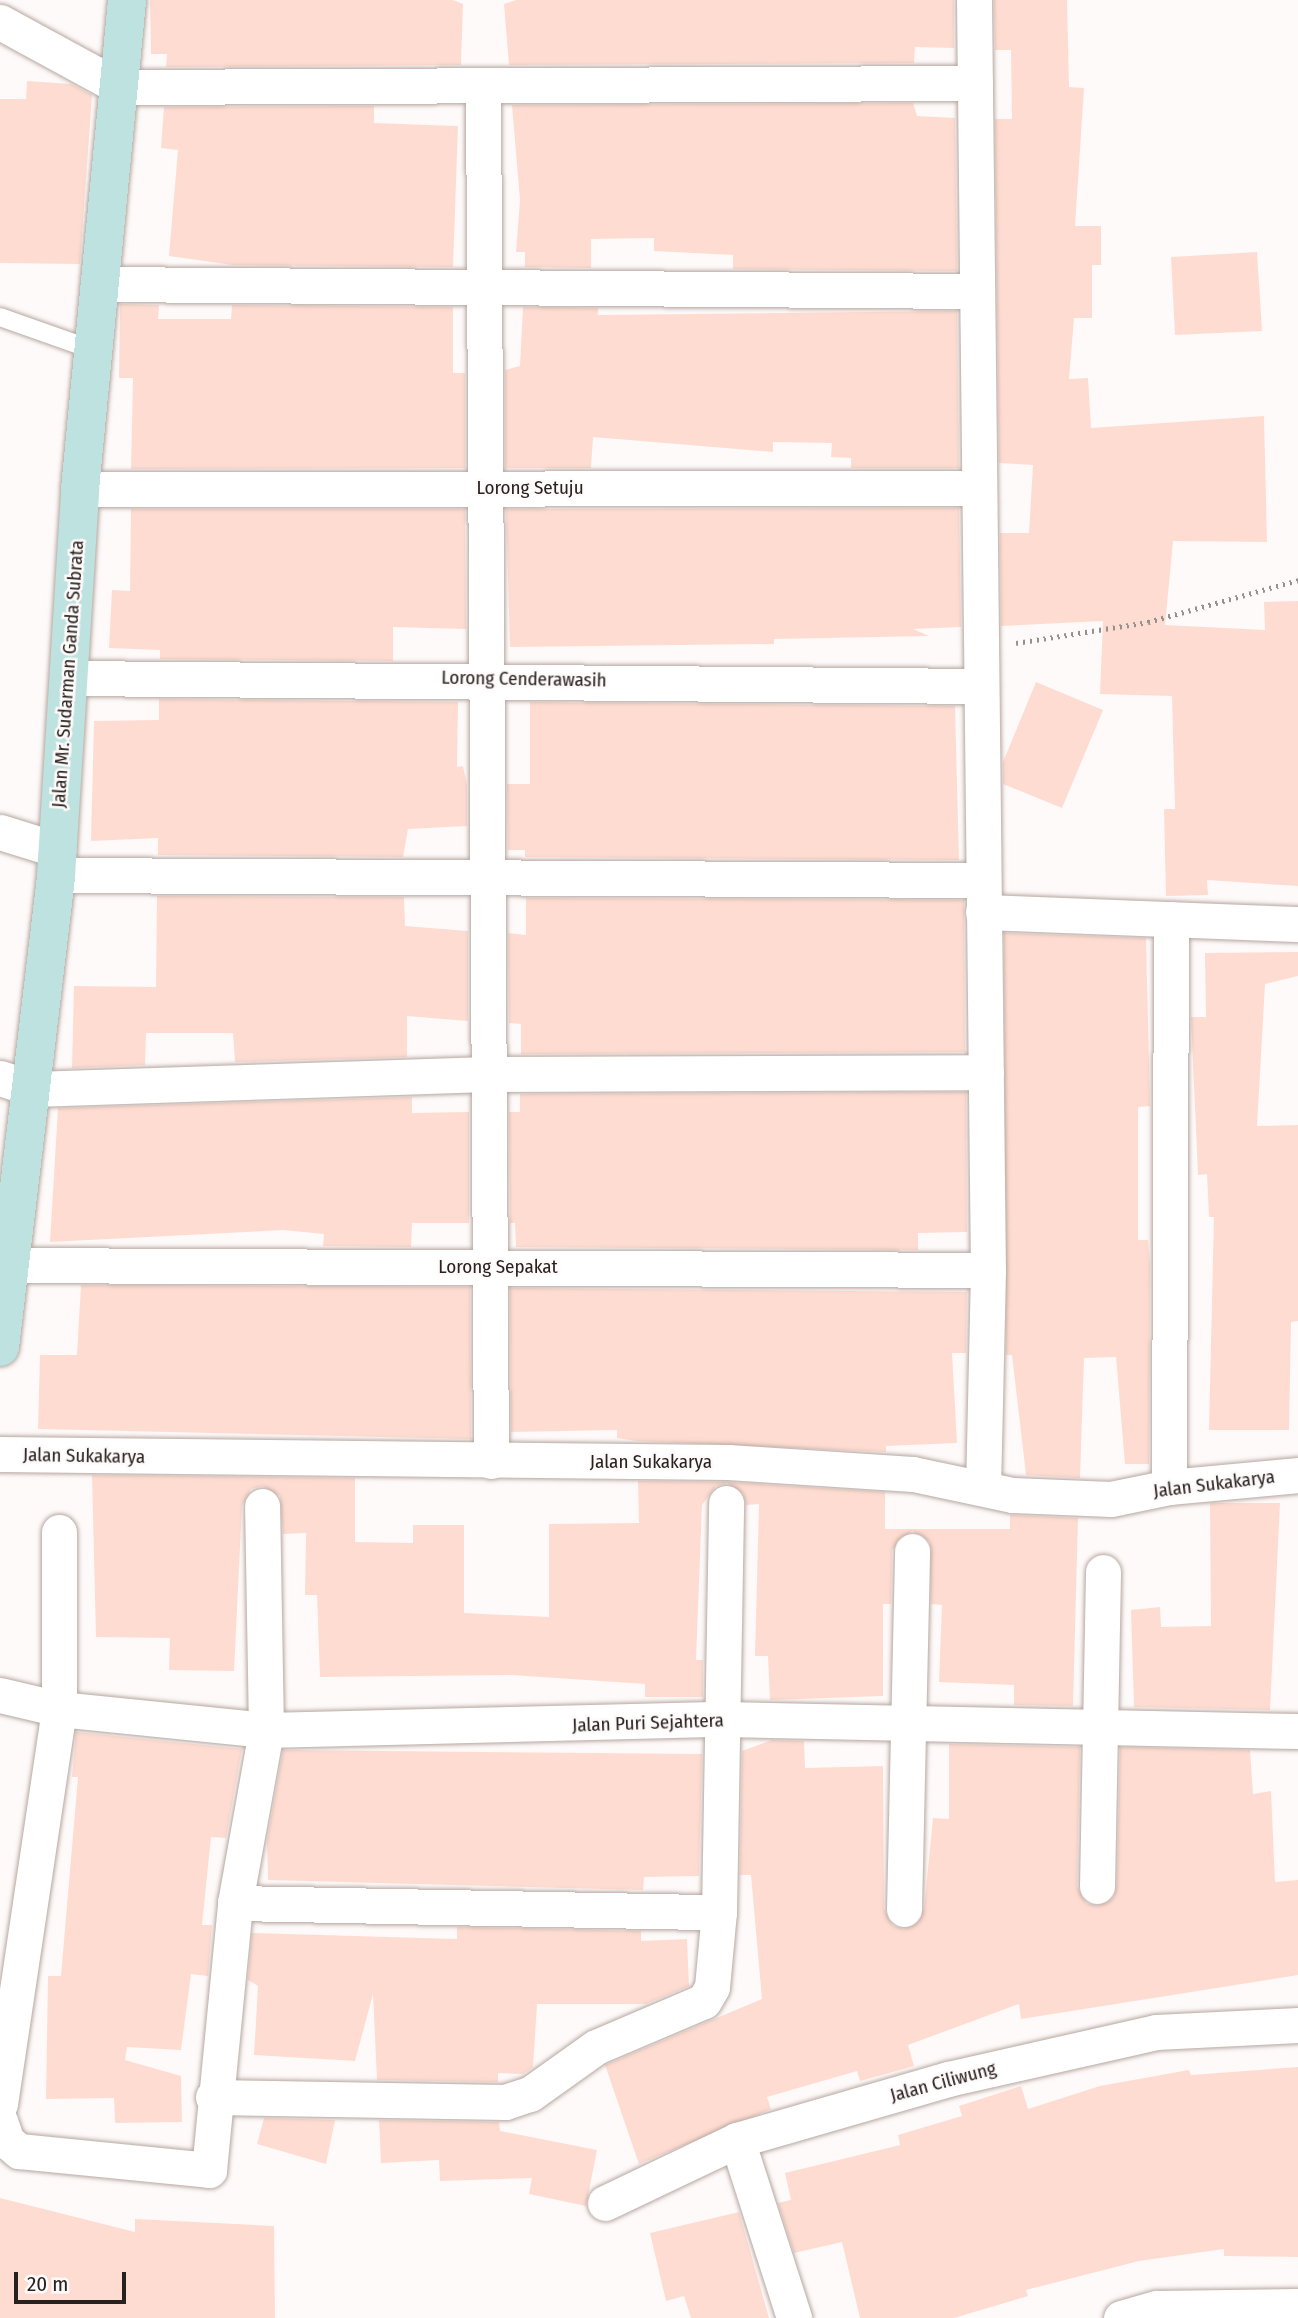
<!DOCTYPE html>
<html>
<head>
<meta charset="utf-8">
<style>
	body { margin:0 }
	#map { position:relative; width:1298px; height:2318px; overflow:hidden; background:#fefaf9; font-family:"Fira Sans Condensed",sans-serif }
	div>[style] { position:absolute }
	.building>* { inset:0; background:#ffdcd1 }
	.path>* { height:4.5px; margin-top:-2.25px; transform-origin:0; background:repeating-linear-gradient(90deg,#95918f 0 2px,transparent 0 7px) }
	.roads { filter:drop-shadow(0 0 2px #b6a7a0) drop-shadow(0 0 2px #b6a7a0) }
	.lane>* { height:18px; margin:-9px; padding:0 9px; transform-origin:9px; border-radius:9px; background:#fff }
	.street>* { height:35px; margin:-17.5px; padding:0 17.5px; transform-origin:17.5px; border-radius:17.5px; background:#fff }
	.secondary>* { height:38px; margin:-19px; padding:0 19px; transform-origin:19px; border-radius:19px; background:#bee2e0 }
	span { translate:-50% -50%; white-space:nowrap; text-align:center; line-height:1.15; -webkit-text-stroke:5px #fefaf9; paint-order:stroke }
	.street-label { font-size:19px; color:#27221f }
	.scale { position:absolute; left:14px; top:2272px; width:112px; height:32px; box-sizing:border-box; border:4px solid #27221f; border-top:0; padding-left:9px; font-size:21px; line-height:24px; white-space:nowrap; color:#27221f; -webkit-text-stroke:5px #fefaf9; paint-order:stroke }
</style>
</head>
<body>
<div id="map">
	<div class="building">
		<i style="clip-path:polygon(150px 0,453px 0,463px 4px,461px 65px,166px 67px,167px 54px,151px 54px)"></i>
		<i style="clip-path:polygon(516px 0,954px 0,954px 48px,915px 47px,914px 63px,509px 65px,504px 4px)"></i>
		<i style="clip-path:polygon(994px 0,1067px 0,1069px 87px,1084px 88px,1075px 226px,1101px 226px,1101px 265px,1092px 265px,1092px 318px,1074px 318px,1069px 379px,1088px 378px,1091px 428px,1264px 416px,1267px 542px,1173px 541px,1165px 625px,1265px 630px,1264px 602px,1298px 601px,1298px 886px,1207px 880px,1208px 895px,1166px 896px,1164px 809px,1175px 809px,1172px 696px,1100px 694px,1103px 621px,1001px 626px,1000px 533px,1029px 533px,1033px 465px,999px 463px,995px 119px,1012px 119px,1011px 50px,995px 50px)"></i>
		<i style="clip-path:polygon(27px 81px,71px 84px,92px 95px,80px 264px,0 263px,0 99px,26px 99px)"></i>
		<i style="clip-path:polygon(913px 103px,917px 116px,955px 118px,957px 271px,733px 269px,733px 255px,654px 251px,654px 238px,591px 239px,591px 268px,525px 267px,525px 252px,516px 252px,520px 200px,512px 105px)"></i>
		<i style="clip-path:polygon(374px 106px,374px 123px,458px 126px,453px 267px,233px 265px,169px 256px,178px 150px,161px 148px,164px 107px)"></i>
		<i style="clip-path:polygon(1257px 252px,1262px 331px,1175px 335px,1171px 257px)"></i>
		<i style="clip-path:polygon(120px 304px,159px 305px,158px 319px,231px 319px,232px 305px,453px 307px,453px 373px,465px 373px,465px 468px,131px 469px,133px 378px,119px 378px)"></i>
		<i style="clip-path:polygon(523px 307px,598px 308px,598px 315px,957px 311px,959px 468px,851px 468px,851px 458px,831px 457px,832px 443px,773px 442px,773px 452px,593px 437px,591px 468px,505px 468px,505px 370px,520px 366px)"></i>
		<i style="clip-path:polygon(959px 508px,961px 627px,913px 629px,929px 636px,774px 639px,774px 644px,510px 647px,506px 509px)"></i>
		<i style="clip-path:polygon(131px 509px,465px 509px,466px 629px,393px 627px,393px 661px,160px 659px,160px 650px,109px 648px,112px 590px,130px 591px)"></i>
		<i style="clip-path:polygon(1036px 682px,1103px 710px,1062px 808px,1003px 784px,1003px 762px)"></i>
		<i style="clip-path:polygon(159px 699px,458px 702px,457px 767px,463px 766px,467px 785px,467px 826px,408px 829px,403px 857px,158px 855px,158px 838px,91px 841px,94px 721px,159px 720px)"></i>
		<i style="clip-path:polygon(530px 702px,955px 706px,959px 860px,525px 857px,525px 850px,508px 850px,507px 784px,530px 784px)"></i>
		<i style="clip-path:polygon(157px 896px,404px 897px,405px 926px,468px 931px,468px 1021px,407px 1016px,407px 1057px,235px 1062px,233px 1033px,146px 1033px,145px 1065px,72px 1068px,74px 986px,156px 987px)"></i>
		<i style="clip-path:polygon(526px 898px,964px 900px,965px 1052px,521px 1054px,521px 1024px,509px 1023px,508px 933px,526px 935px)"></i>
		<i style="clip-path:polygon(1004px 933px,1146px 938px,1150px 1106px,1138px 1107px,1138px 1240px,1148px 1240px,1150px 1264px,1149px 1464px,1125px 1464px,1116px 1357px,1084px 1358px,1080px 1478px,1026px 1475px,1012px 1355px,1006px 1355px)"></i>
		<i style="clip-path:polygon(1298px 952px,1298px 976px,1265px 984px,1257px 1126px,1298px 1125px,1298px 1321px,1291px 1322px,1289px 1430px,1209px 1430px,1214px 1217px,1209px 1217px,1207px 1174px,1198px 1175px,1191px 1017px,1206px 1017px,1205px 953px)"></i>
		<i style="clip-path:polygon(966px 1092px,967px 1232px,918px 1233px,918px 1250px,516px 1247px,515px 1223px,510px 1223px,509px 1112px,520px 1112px,520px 1094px)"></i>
		<i style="clip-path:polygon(412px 1097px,412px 1113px,469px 1112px,469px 1223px,412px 1223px,411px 1247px,323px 1246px,324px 1234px,283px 1230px,50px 1242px,58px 1108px)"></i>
		<i style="clip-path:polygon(81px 1285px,470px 1287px,471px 1439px,38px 1429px,40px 1355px,77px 1355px)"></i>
		<i style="clip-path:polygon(510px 1288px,967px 1292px,966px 1353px,952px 1353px,957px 1443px,886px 1446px,886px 1452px,637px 1441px,617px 1438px,617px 1430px,511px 1432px)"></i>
		<i style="clip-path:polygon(92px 1475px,355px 1478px,355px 1542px,413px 1543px,413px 1525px,464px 1525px,464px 1613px,549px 1617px,549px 1524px,639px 1523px,638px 1481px,727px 1482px,885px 1492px,885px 1529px,1010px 1529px,1010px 1515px,1078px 1518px,1073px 1706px,1014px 1705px,1014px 1685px,939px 1682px,942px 1605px,931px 1604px,930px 1542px,912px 1531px,892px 1550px,891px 1604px,883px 1604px,883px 1696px,770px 1700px,768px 1656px,755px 1656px,759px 1504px,746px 1505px,743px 1493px,727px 1483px,716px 1486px,702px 1505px,696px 1660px,703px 1660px,703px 1697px,645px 1697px,645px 1684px,512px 1675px,320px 1677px,317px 1595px,305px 1595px,306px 1533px,283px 1534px,280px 1496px,262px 1486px,251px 1489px,242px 1506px,234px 1671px,169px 1670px,170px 1638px,96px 1637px)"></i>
		<i style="clip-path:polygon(1210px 1503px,1280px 1503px,1270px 1710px,1134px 1707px,1131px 1610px,1160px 1607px,1161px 1627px,1211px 1626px)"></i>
		<i style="clip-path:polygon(76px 1732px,242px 1749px,226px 1838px,211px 1837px,202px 1925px,212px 1925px,208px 1976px,191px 1974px,181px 2050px,127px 2047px,125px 2060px,181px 2076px,182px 2122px,115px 2123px,114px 2098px,46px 2099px,48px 1976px,61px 1976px,78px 1777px,72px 1777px)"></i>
		<i style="clip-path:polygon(772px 1740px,804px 1741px,805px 1768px,883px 1766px,884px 1909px,893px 1926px,904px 1929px,924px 1910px,933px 1818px,949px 1819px,949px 1744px,1080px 1747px,1077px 1886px,1086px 1903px,1097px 1906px,1114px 1897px,1117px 1886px,1120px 1747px,1250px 1750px,1253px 1794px,1271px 1791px,1275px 1882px,1298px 1880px,1298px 1975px,1021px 2019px,1019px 2004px,908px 2045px,914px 2066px,860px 2081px,857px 2071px,767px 2097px,771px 2109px,639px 2164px,605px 2065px,762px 1999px,751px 1875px,740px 1875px,742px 1751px)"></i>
		<i style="clip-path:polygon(283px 1750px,702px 1754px,699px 1876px,644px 1877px,643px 1890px,268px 1880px,267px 1841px)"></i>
		<i style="clip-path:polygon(457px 1927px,641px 1931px,641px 1941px,687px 1939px,689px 1986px,646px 2004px,537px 2004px,533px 2067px,523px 2074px,498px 2073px,498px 2082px,377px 2080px,373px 1994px,355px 2061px,254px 2055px,258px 1986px,248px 1980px,252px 1933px,457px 1939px)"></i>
		<i style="clip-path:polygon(1298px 2067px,1298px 2257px,1224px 2256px,1224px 2249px,1139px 2261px,1026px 2290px,1028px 2296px,954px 2318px,860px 2318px,842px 2242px,794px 2253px,778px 2203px,791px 2200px,785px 2173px,900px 2145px,898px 2135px,962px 2116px,959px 2106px,1021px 2086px,1028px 2109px,1100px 2086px,1189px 2070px,1191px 2075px)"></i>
		<i style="clip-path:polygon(264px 2118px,335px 2120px,326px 2164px,257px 2144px)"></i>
		<i style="clip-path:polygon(379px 2120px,499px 2122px,500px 2131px,597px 2150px,586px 2206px,529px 2194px,532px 2178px,440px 2181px,439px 2160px,381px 2163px)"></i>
		<i style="clip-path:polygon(0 2198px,135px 2232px,135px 2219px,274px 2226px,275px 2318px,0 2318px)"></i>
		<i style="clip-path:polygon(739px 2212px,769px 2318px,691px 2318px,684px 2296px,666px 2301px,650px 2233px)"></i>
	</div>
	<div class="path">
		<i style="left:1016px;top:643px;width:134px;rotate:-9deg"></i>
		<i style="left:1148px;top:622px;width:156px;rotate:-15.6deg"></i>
	</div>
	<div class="roads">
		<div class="lane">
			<i style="left:0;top:317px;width:102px;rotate:19.5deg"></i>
		</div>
		<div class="street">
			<i style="left:974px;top:0;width:1270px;rotate:89.37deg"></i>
			<i style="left:988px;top:1270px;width:215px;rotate:91.3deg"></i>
			<i style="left:0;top:22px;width:136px;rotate:28.6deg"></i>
			<i style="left:119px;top:87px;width:856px;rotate:-0.27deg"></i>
			<i style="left:483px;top:85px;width:1376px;rotate:89.67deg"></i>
			<i style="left:102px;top:284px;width:875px;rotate:0.46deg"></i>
			<i style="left:80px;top:489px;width:899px;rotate:-0.06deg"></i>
			<i style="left:67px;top:678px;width:914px;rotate:0.5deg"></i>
			<i style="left:0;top:832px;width:61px;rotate:17.2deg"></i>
			<i style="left:56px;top:875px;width:927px;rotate:0.31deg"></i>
			<i style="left:983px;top:912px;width:315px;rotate:2.2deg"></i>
			<i style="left:0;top:1078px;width:35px;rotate:18deg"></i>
			<i style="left:33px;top:1089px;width:455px;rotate:-1.9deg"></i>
			<i style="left:488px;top:1074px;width:498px;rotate:-0.2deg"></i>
			<i style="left:8px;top:1265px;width:980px;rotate:0.29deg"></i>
			<i style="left:0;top:1454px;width:728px;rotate:0.63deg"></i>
			<i style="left:728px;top:1462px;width:185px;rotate:3.7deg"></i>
			<i style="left:913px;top:1474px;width:102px;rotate:11.9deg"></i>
			<i style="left:1013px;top:1495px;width:98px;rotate:2.3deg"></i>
			<i style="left:1111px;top:1499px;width:59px;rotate:-11.7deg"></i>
			<i style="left:1169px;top:1487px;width:130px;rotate:-5.3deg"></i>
			<i style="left:1169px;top:1487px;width:568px;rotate:-89.8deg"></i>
			<i style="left:0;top:1695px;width:61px;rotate:13.3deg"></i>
			<i style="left:59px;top:1709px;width:208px;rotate:5.8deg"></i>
			<i style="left:266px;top:1730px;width:457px;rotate:-1.4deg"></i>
			<i style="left:723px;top:1719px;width:575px;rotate:1.2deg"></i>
			<i style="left:1097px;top:1886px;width:314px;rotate:-88.9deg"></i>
			<i style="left:235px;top:1903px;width:484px;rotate:1.1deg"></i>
			<i style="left:904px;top:1909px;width:358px;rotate:-88.7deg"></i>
			<i style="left:213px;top:2097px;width:292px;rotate:1deg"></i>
			<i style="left:505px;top:2102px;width:26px;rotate:-18deg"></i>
			<i style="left:530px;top:2094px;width:81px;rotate:-35.5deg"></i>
			<i style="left:596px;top:2047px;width:117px;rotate:-23.1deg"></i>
			<i style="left:704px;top:2001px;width:16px;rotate:-60deg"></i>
			<i style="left:712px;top:1987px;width:75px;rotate:-84.7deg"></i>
			<i style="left:719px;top:1912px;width:409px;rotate:-89deg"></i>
			<i style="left:0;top:2104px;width:399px;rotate:-81.5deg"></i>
			<i style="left:59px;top:1709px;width:177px;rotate:-90deg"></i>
			<i style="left:0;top:2121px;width:21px;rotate:71deg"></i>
			<i style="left:7px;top:2141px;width:16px;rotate:40deg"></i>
			<i style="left:19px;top:2151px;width:191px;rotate:5.7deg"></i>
			<i style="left:209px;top:2170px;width:268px;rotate:-84.4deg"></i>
			<i style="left:235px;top:1903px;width:176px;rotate:-79.8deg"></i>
			<i style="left:266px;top:1730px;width:224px;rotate:-91deg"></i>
			<i style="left:737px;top:2140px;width:187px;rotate:72.2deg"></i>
			<i style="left:605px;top:2203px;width:146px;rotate:-25.5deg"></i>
			<i style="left:737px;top:2140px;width:220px;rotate:-16.1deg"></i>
			<i style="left:948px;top:2079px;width:213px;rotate:-12.7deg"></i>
			<i style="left:1156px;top:2032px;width:142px;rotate:-2.8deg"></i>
			<i style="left:1121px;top:2318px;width:37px;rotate:-16deg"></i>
			<i style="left:1157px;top:2308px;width:141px;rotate:-0.8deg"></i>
		</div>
		<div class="secondary">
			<i style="left:0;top:1347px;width:475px;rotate:-83.2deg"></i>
			<i style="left:56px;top:875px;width:387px;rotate:-86.4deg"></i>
			<i style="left:80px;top:489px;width:491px;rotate:-84.5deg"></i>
		</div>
	</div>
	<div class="street-label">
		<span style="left:530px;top:488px">Lorong Setuju</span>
		<span style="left:68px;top:674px;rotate:-86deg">Jalan Mr. Sudarman Ganda Subrata</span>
		<span style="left:524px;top:679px;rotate:1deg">Lorong Cenderawasih</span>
		<span style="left:498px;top:1267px">Lorong Sepakat</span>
		<span style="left:84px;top:1456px;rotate:1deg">Jalan Sukakarya</span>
		<span style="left:651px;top:1462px">Jalan Sukakarya</span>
		<span style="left:1214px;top:1484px;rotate:-7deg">Jalan Sukakarya</span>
		<span style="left:648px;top:1723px;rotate:-2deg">Jalan Puri Sejahtera</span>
		<span style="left:943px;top:2082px;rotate:-15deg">Jalan Ciliwung</span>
	</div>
	<div class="scale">20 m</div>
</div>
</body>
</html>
